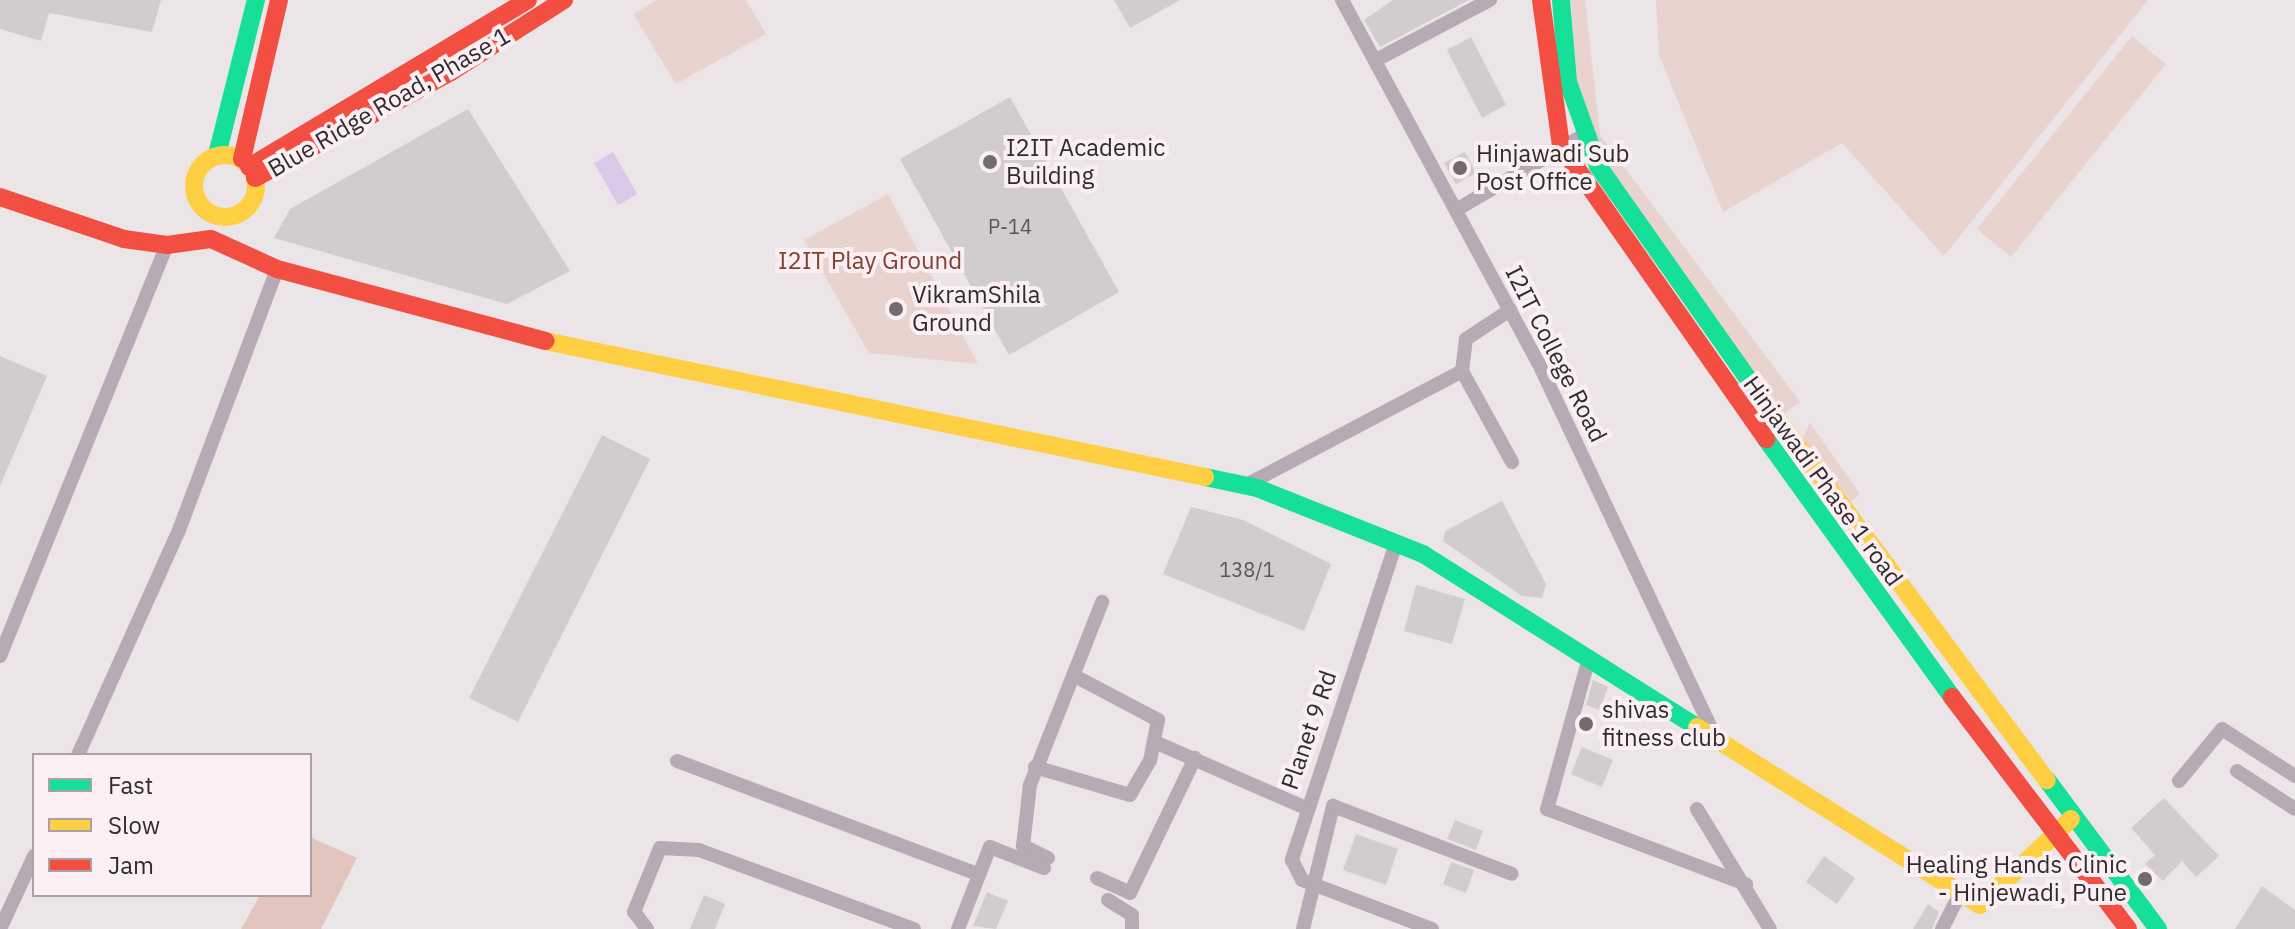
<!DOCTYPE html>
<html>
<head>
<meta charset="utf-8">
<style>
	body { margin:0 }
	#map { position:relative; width:2295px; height:929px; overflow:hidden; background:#ebe5e7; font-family:"IBM Plex Sans",sans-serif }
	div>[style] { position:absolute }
	.green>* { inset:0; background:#e9d3ce }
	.forest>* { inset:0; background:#e2c5bd }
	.water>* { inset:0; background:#d9c8e6 }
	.building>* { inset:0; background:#d1cccd }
	.street>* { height:14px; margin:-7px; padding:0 7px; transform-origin:7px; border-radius:7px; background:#b6abb4 }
	.fast>* { height:18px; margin:-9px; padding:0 9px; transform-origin:9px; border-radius:9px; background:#16e098 }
	.slow>* { height:18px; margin:-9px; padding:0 9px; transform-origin:9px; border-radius:9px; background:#ffcf43 }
	.slow>.ring { margin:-9px; padding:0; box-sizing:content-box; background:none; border:18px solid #ffcf43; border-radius:50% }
	.jam>* { height:18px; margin:-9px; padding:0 9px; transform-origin:9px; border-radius:9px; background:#f24e42 }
	.dots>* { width:22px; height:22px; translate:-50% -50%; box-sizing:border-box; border:4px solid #fbeff3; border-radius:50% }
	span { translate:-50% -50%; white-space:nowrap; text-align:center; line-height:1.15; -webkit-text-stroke:8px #fbeff3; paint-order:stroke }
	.number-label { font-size:20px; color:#5a5658 }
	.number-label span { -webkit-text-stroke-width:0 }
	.street-label { font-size:24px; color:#302c2e }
	.poi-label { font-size:24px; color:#302c2e }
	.left { translate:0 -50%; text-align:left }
	.right { translate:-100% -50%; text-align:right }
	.park-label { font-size:24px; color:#81432f }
	.legend { position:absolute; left:32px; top:753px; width:280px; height:144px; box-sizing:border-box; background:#fbeff3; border:2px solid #aaa1a4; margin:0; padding:10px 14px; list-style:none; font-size:24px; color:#302c2e }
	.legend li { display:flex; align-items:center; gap:16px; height:40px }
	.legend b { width:40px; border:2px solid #aaa1a4 }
</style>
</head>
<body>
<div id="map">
	<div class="green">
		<i style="clip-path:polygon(657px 0,746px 0,766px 34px,676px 84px,633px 14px)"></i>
		<i style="clip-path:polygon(1571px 0,1585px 0,1600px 135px,1800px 402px,1782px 415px,1593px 145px,1577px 94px)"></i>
		<i style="clip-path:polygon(1656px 0,2148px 0,1944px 256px,1842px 143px,1723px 212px,1659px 55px)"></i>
		<i style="clip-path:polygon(2132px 36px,2166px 64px,2011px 257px,1977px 229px)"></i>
		<i style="clip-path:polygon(888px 194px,978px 364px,869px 353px,804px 240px)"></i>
		<i style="clip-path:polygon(1810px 423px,1860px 494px,1846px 506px,1800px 442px)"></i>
	</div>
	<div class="forest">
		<i style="clip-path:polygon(310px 837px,357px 858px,321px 929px,241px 929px,260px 895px,310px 895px)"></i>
	</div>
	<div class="water">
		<i style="clip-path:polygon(613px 152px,637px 194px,618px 205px,594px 163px)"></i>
	</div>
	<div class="building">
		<i style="clip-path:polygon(0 0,161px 0,152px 32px,49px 13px,41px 41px,0 29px)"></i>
		<i style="clip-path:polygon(1114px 0,1180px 0,1130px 28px)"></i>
		<i style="clip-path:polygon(1393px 0,1469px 0,1380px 47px,1364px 20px)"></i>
		<i style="clip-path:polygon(1471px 37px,1506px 105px,1482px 118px,1447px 50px)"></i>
		<i style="clip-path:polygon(1010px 97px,1119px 292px,1009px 355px,900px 159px)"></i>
		<i style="clip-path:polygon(468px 109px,570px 271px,507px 304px,274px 238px,290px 209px)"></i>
		<i style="clip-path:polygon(1465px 152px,1476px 173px,1456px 184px,1444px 163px)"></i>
		<i style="clip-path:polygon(0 356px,47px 376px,0 486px)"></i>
		<i style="clip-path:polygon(602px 435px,650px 459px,518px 722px,469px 698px)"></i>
		<i style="clip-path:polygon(1502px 501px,1546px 584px,1542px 598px,1522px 596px,1443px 541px,1445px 531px)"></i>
		<i style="clip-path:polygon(1191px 507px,1243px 520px,1331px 564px,1304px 631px,1163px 574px)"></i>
		<i style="clip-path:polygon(1416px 585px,1465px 599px,1452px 644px,1404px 631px)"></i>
		<i style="clip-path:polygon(1593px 680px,1608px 687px,1600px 710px,1586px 705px)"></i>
		<i style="clip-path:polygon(1582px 747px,1613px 760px,1602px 787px,1571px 774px)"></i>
		<i style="clip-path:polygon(2164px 798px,2219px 856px,2196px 877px,2182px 861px,2163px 881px,2145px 864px,2155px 855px,2131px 828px)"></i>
		<i style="clip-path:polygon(1455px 820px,1483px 831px,1476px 850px,1447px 839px)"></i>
		<i style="clip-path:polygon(1356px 834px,1398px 849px,1386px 885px,1343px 870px)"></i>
		<i style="clip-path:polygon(1824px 856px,1855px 878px,1837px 904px,1806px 882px)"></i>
		<i style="clip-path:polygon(1451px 862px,1474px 870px,1466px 893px,1443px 884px)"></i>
		<i style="clip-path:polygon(2262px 886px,2295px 910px,2295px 929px,2235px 929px)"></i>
		<i style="clip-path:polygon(987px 892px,1008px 901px,996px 929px,973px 926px)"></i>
		<i style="clip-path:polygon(704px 895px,725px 904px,715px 929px,690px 929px)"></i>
		<i style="clip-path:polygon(1928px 904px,1939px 912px,1932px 929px,1913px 929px)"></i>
	</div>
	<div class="street">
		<i style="left:1342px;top:0;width:412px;rotate:61.6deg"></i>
		<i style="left:1538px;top:362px;width:414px;rotate:64.7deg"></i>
		<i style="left:1376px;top:60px;width:129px;rotate:-27.8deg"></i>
		<i style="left:1456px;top:210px;width:146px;rotate:-30.4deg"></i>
		<i style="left:1462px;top:371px;width:104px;rotate:61.2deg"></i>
		<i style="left:1246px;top:485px;width:244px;rotate:-27.8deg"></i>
		<i style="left:1462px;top:371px;width:32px;rotate:-83deg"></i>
		<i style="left:1466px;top:339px;width:53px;rotate:-33.4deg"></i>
		<i style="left:1396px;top:543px;width:334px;rotate:108.2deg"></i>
		<i style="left:1292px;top:860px;width:22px;rotate:63deg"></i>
		<i style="left:1302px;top:880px;width:139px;rotate:20.7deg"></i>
		<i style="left:0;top:656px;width:444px;rotate:-67.9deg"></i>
		<i style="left:1589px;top:658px;width:157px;rotate:105.5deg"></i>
		<i style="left:1547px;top:809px;width:213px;rotate:20.7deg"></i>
		<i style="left:1157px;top:743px;width:163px;rotate:23.6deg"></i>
		<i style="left:78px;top:755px;width:247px;rotate:-65.8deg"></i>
		<i style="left:179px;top:530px;width:279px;rotate:-69.4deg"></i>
		<i style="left:677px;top:761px;width:321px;rotate:20.6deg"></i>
		<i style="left:1035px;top:767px;width:99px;rotate:16.4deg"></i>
		<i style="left:1130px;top:795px;width:39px;rotate:-60deg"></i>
		<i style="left:1150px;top:761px;width:42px;rotate:-79deg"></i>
		<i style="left:1158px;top:720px;width:96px;rotate:-152.1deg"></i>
		<i style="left:2237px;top:771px;width:69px;rotate:33.2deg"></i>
		<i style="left:2179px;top:781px;width:67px;rotate:-50.4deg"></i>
		<i style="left:2222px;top:729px;width:87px;rotate:32.8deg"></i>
		<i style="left:1697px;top:809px;width:140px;rotate:58.7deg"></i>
		<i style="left:1048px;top:858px;width:28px;rotate:-154deg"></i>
		<i style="left:1023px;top:846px;width:61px;rotate:-83.5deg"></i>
		<i style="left:1030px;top:785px;width:197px;rotate:-68.5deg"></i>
		<i style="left:1097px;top:878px;width:36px;rotate:24deg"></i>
		<i style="left:1130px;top:893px;width:150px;rotate:-64.3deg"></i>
		<i style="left:1108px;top:900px;width:28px;rotate:32deg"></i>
		<i style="left:1132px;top:915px;width:14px;rotate:90deg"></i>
		<i style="left:0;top:929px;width:81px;rotate:-65deg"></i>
		<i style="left:647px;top:929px;width:21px;rotate:-127deg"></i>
		<i style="left:634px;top:912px;width:69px;rotate:-67.9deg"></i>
		<i style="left:660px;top:848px;width:39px;rotate:3deg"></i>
		<i style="left:699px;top:850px;width:229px;rotate:20.2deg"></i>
		<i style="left:958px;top:929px;width:88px;rotate:-68.7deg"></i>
		<i style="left:990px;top:847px;width:58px;rotate:21.3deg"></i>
		<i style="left:1303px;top:929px;width:127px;rotate:-76.3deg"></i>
		<i style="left:1333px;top:806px;width:191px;rotate:20.8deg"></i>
		<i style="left:1942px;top:929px;width:39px;rotate:-63deg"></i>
	</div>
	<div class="fast">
		<i style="left:1561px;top:0;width:82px;rotate:85.1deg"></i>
		<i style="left:1568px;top:82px;width:89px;rotate:70.3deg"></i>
		<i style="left:1598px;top:166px;width:288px;rotate:54.8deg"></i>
		<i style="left:217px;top:155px;width:160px;rotate:-75.9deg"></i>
		<i style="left:1766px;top:439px;width:318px;rotate:54.2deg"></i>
		<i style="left:1205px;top:477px;width:53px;rotate:11.9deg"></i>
		<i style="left:1257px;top:488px;width:179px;rotate:21.7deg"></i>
		<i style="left:1423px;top:554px;width:324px;rotate:32.3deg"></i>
		<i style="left:2047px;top:780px;width:186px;rotate:53.3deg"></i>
	</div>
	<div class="slow">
		<i class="ring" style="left:194px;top:155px;width:44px;height:44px"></i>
		<i style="left:545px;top:341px;width:674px;rotate:11.64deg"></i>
		<i style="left:1764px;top:401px;width:473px;rotate:53.3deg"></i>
		<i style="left:1697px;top:727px;width:334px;rotate:32.2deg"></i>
		<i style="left:1980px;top:905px;width:125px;rotate:-43.4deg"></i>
	</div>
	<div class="jam">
		<i style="left:1541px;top:0;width:147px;rotate:82.2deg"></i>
		<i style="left:1561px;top:146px;width:358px;rotate:55deg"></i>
		<i style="left:242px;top:159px;width:163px;rotate:-76.9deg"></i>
		<i style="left:249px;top:167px;width:325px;rotate:-30.9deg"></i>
		<i style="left:255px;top:178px;width:223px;rotate:-28.4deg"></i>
		<i style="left:451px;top:72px;width:134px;rotate:-32.5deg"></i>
		<i style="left:0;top:197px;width:131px;rotate:18.7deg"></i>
		<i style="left:124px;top:239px;width:43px;rotate:7.9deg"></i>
		<i style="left:167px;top:245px;width:44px;rotate:-7.8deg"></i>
		<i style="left:211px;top:239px;width:72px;rotate:24.4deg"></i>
		<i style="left:277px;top:269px;width:278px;rotate:15deg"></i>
		<i style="left:1952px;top:697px;width:291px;rotate:52.8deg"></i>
	</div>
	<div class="dots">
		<i style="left:990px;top:162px;background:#716d6f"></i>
		<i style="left:1460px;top:168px;background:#716d6f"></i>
		<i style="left:896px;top:309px;background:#716d6f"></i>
		<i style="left:1586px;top:724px;background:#716d6f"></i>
		<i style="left:2145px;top:879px;background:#716d6f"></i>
	</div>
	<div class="number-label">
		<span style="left:1010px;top:226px">P-14</span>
		<span style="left:1247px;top:569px">138/1</span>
	</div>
	<div class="street-label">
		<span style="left:389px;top:102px;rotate:-30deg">Blue Ridge Road, Phase 1</span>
		<span style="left:1556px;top:354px;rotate:63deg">I2IT College Road</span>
		<span style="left:1823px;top:481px;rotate:54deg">Hinjawadi Phase 1 road</span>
		<span style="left:1309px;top:730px;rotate:-71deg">Planet 9 Rd</span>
	</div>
	<div class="poi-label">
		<span class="left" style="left:1006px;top:162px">I2IT Academic<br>Building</span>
		<span class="left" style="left:1476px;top:168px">Hinjawadi Sub<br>Post Office</span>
		<span class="left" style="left:912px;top:309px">VikramShila<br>Ground</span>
		<span class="left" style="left:1602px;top:724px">shivas<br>fitness club</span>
		<span class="right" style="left:2127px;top:879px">Healing Hands Clinic<br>- Hinjewadi, Pune</span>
	</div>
	<div class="park-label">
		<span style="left:870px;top:261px">I2IT Play Ground</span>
	</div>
	<ul class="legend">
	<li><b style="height:10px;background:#16e098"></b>Fast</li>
	<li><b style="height:10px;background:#ffcf43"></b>Slow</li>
	<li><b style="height:10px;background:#f24e42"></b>Jam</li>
	</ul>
</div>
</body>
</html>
